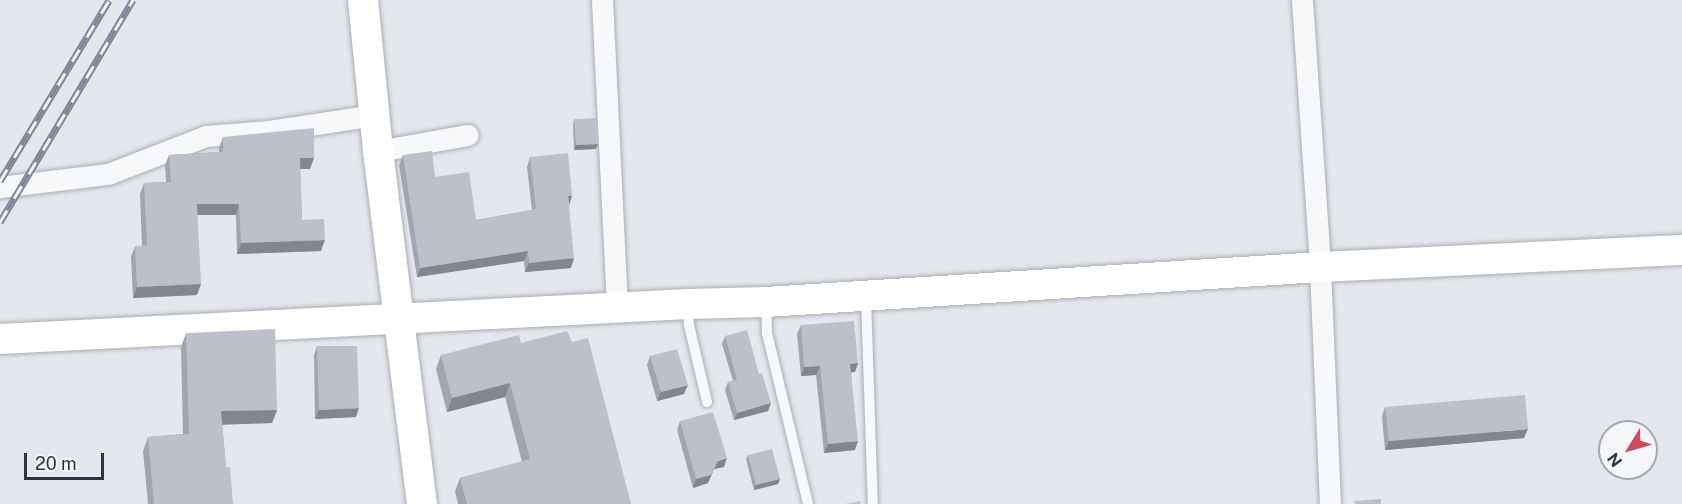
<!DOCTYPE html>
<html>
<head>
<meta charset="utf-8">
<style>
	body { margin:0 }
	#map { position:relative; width:1682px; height:504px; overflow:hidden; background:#e4e7ec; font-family:"Public Sans",sans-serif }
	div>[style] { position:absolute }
	.roads { filter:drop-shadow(0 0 2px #a9aeb7) drop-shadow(0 0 2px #a9aeb7) }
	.lane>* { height:10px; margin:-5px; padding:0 5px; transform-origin:5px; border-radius:5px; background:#f7f8fa }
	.street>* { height:21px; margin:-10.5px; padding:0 10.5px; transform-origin:10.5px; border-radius:10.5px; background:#f7f8fa }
	.secondary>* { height:30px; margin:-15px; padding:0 15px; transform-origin:15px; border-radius:15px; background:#fff }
	.rail>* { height:7px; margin-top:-3.5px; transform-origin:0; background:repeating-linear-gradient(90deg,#f4f6f9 0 14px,#7d8696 0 28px); box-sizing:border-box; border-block:2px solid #7d8696 }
	.wall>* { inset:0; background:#a1a5ae }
	.shaded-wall>* { inset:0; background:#83868d }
	.building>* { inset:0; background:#bbc0ca }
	span { translate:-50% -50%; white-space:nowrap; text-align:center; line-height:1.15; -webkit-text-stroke:4.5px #f4f6f9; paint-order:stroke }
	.north { position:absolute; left:1598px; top:420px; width:60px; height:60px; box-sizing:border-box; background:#f4f6f9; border:2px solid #a4a8b1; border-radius:50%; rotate:233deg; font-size:16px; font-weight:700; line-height:24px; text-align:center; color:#2b3445 }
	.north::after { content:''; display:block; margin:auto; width:21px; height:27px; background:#d1495b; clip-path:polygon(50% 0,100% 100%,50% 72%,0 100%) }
	.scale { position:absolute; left:24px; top:453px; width:80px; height:27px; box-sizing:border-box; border:3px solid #2b3445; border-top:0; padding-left:8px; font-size:18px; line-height:21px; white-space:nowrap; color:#2b3445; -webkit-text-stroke:4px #f4f6f9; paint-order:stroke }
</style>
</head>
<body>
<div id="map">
	<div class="roads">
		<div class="lane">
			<i style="left:866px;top:298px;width:206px;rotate:88.1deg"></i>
			<i style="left:766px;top:303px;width:30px;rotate:88deg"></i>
			<i style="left:767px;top:333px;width:176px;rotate:76.5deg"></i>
			<i style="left:688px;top:307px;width:18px;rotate:87deg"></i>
			<i style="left:689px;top:325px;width:79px;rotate:76.8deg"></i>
		</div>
		<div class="street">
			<i style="left:602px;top:0;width:308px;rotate:87.2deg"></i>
			<i style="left:1302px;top:0;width:268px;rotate:86.1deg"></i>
			<i style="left:1320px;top:267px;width:237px;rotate:87.6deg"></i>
			<i style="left:378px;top:151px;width:91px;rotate:-10.1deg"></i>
			<i style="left:0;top:187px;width:109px;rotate:-6.9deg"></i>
			<i style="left:108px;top:174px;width:105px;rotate:-21.2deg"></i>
			<i style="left:206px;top:136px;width:63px;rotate:-4.5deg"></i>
			<i style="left:269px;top:131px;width:107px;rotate:-8.6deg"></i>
		</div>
		<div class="secondary">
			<i style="left:363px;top:0;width:152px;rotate:84.3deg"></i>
			<i style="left:378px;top:151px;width:356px;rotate:82.9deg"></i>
			<i style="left:0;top:339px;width:689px;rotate:-2.91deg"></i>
			<i style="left:688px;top:304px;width:78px;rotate:-1.5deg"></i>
			<i style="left:766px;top:302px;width:555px;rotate:-3.61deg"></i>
			<i style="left:1320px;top:267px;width:362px;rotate:-2.7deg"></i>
		</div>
	</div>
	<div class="rail">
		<i style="left:0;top:181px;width:211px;rotate:-58.9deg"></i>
		<i style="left:0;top:222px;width:259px;rotate:-59.1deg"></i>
	</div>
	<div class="wall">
		<i style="clip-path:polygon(574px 119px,596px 149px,574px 150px,573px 124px)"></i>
		<i style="clip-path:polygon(223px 137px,310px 169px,300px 169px,302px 220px,321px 251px,237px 254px,236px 215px,197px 215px,197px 295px,133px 298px,131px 257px,135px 246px,142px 246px,140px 194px,144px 183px,166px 182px,165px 165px,169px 155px,219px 152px,219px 148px)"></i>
		<i style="clip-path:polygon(403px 155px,435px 177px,476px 220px,532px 210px,527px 167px,530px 157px,569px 205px,571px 268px,525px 272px,524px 261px,417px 277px,399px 165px)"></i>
		<i style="clip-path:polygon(801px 325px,858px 363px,855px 372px,851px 372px,855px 450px,824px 453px,816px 375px,801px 376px,797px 334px)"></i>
		<i style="clip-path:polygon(186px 333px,277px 410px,272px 423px,222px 424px,226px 467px,233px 504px,148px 504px,143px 451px,148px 437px,183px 434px,181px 347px)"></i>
		<i style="clip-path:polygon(725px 336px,759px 374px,771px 403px,768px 411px,734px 420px,725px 390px,728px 382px,733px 381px,722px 344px)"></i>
		<i style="clip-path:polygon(521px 343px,631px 504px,458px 504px,455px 491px,460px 478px,522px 462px,505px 397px,447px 412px,436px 369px,441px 355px)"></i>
		<i style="clip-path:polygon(317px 346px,356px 417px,315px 419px,314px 355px)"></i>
		<i style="clip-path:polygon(650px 356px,684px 394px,657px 401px,647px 365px)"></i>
		<i style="clip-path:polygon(1385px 407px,1524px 438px,1385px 450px,1382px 416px)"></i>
		<i style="clip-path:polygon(680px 421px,724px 467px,714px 469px,708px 483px,693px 488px,677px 430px)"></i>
		<i style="clip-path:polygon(748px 455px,780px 479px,778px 484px,754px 490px,746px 459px)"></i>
	</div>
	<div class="shaded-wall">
		<i style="clip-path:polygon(598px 144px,596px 149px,574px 150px,576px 145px)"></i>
		<i style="clip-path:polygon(300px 158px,314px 158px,310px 169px,296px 169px)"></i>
		<i style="clip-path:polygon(568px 196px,572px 196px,569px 206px)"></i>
		<i style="clip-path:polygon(197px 204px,239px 204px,236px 215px,193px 215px)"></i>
		<i style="clip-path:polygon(325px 240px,321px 251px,237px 254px,241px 243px)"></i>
		<i style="clip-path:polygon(528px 251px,524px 261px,417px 277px,420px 268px)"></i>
		<i style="clip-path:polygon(574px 258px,571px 268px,525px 272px,529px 263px)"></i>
		<i style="clip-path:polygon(201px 284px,197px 295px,133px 298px,137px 287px)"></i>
		<i style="clip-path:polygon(858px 363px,855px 372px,847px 373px,850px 364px)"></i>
		<i style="clip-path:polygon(820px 366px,816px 375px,801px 376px,804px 367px)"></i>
		<i style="clip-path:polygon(510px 383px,505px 397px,447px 412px,452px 398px)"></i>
		<i style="clip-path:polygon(688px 385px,684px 394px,657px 401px,661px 392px)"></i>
		<i style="clip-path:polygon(771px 403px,768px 411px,734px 420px,737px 413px)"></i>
		<i style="clip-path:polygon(359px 408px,356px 417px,315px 419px,319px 410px)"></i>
		<i style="clip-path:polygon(277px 410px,272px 423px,216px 425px,221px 411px)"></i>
		<i style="clip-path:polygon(1528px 429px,1524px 438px,1385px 450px,1389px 441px)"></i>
		<i style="clip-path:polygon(858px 441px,855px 450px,824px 453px,828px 444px)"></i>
		<i style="clip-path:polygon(727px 458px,724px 467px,714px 469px,708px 483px,693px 488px,696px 479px,718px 461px)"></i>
		<i style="clip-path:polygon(780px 479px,778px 484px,754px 490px,756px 485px)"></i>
	</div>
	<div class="building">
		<i style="clip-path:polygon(597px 118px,598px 144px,576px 145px,574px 119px)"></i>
		<i style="clip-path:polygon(314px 128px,314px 158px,300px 158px,302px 220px,324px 219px,325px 240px,241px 243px,239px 204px,197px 204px,201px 284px,137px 287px,135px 246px,147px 245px,144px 183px,171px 182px,169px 155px,223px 152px,223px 137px)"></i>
		<i style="clip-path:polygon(432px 151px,435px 177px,469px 172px,476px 220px,536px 209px,530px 157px,568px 153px,572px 196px,568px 196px,574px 258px,529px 263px,528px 251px,420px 268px,403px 155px)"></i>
		<i style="clip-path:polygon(854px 321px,858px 363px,850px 364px,858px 441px,828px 444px,820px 366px,804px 367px,801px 325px)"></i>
		<i style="clip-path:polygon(275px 329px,277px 410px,221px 411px,226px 467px,230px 467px,233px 504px,154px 504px,148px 437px,189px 434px,186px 333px)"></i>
		<i style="clip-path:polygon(747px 330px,759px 374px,762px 373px,771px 403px,737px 413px,728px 382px,737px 380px,725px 336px)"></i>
		<i style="clip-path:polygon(567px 331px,572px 342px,588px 338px,631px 504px,467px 504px,460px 478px,530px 459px,510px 383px,452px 398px,441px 355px,519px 335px,521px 343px)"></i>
		<i style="clip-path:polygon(317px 346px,357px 346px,359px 408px,319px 410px)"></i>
		<i style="clip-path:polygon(677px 349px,688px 385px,661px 392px,650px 356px)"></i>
		<i style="clip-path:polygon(1525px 395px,1528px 429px,1389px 441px,1385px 407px)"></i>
		<i style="clip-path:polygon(713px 412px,727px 458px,718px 461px,711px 475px,696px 479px,680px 421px)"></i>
		<i style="clip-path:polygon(772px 449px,780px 479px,756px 485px,748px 455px)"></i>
		<i style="clip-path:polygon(1381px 499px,1381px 504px,1355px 504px,1354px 501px)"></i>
		<i style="clip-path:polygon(860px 501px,861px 504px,845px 504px)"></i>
	</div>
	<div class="north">N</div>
	<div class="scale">20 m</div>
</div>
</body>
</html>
